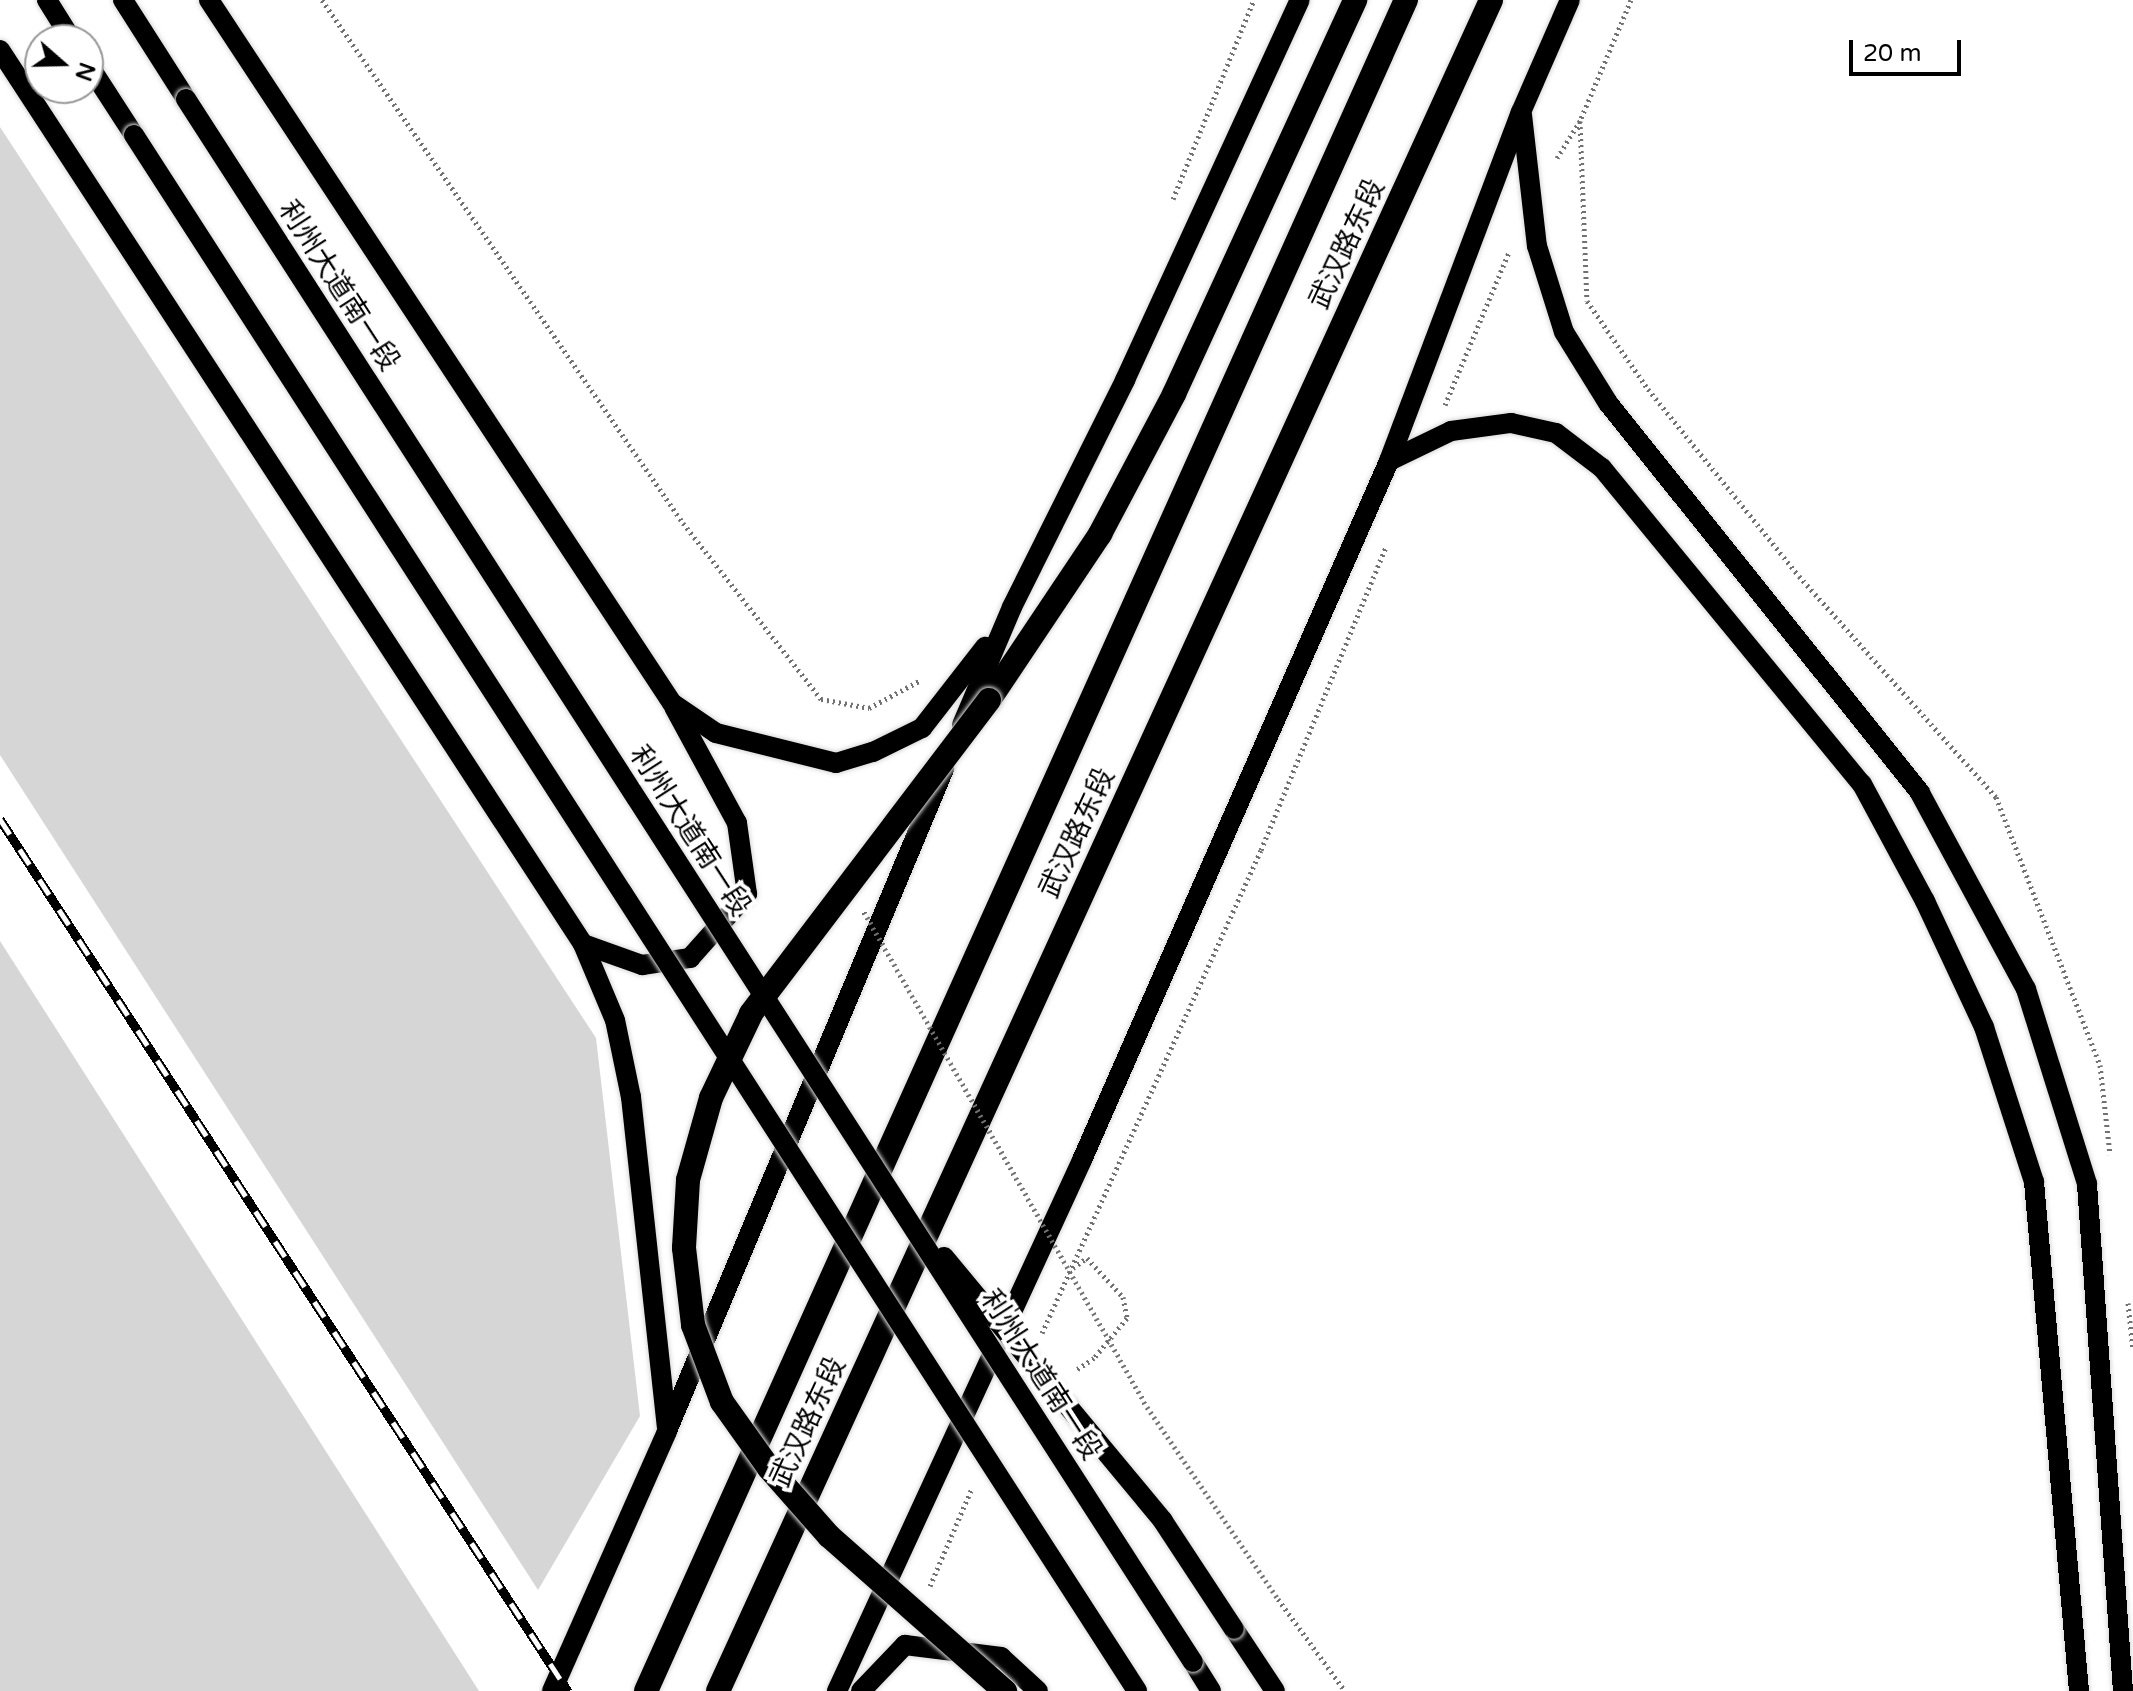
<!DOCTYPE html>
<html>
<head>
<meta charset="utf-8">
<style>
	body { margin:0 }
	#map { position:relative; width:2133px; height:1691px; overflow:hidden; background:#fff; font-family:"Varela Round","Noto Sans SC",sans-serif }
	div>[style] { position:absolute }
	.green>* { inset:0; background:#d6d6d6 }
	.path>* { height:5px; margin-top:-2.5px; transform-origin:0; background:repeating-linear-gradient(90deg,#717171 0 2px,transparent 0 6px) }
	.roads { filter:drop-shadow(0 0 2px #dbdbdb) drop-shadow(0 0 2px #dbdbdb) }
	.major>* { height:20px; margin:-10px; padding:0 10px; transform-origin:10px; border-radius:10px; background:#000 }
	.highway>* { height:24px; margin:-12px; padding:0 12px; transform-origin:12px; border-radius:12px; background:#000 }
	.rail>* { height:9px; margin-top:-4.5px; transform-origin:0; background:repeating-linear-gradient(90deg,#fff 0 18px,#000 0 36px); box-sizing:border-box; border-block:2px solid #000 }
	.path-bridge>* { height:5px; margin-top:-2.5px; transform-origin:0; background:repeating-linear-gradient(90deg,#717171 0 2px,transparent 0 6px) }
	.bridges { filter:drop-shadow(0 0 2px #dbdbdb) drop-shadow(0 0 2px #dbdbdb) }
	.major-bridge>* { height:20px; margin:-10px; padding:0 10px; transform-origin:10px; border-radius:10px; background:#000 }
	.highway-bridge>* { height:24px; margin:-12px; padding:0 12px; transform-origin:12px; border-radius:12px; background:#000 }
	span { translate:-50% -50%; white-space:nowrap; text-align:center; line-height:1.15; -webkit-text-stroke:8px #fff; paint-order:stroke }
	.street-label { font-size:28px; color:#000 }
	.north { position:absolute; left:24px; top:24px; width:80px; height:80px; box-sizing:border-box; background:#fff; border:2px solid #999; border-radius:50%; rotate:110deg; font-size:22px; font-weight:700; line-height:32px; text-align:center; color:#000 }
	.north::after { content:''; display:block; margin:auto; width:28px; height:36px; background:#000; clip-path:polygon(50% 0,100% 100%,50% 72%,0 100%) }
	.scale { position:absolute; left:1849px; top:40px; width:112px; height:36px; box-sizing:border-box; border:4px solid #000; border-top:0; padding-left:10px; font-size:24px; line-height:28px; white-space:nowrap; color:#000; -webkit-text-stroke:6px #fff; paint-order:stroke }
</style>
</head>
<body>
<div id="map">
	<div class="green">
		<i style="clip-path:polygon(0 127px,596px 1038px,640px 1416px,538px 1590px,0 755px)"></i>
		<i style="clip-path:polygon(0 941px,479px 1691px,0 1691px)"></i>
	</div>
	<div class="path">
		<i style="left:322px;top:0;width:635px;rotate:55.38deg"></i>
		<i style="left:683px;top:523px;width:224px;rotate:51.9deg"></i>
		<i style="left:821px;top:699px;width:49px;rotate:10.6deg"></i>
		<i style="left:869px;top:708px;width:59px;rotate:-28.3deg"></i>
		<i style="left:1631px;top:0;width:131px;rotate:112.9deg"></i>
		<i style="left:1580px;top:121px;width:180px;rotate:87.8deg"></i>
		<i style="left:1587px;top:301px;width:107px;rotate:55.3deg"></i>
		<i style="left:1648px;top:389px;width:240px;rotate:51.1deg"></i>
		<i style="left:1799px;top:576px;width:296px;rotate:48.3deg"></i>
		<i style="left:1996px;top:797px;width:287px;rotate:68.8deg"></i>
		<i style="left:2100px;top:1065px;width:90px;rotate:83.6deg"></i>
		<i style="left:1557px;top:158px;width:44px;rotate:-58.1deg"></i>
		<i style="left:1173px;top:199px;width:215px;rotate:-67.9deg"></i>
		<i style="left:1445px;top:405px;width:166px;rotate:-67.3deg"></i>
		<i style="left:1073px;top:1268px;width:17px;rotate:-36deg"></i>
		<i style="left:1087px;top:1258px;width:53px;rotate:47.3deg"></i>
		<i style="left:1123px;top:1297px;width:21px;rotate:79deg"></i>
		<i style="left:1127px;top:1318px;width:52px;rotate:129.5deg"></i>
		<i style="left:1094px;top:1358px;width:23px;rotate:146deg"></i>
		<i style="left:2128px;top:1303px;width:47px;rotate:83.9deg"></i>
		<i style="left:1042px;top:1333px;width:530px;rotate:-65.61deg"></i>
		<i style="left:1261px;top:850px;width:328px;rotate:-67.6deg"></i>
		<i style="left:930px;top:1586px;width:107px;rotate:-66.8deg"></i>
		<i style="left:1278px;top:1599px;width:114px;rotate:53.9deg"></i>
	</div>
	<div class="roads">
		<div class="major">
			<i style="left:47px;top:0;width:47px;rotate:58deg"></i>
			<i style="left:123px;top:0;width:117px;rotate:57.5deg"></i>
			<i style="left:209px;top:0;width:842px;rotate:56.63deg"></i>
			<i style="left:672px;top:703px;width:53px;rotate:34.3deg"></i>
			<i style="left:716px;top:733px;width:124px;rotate:14deg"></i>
			<i style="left:836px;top:763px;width:39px;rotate:-17deg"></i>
			<i style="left:873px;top:752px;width:55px;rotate:-26.1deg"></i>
			<i style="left:922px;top:728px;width:103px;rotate:-52.1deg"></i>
			<i style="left:0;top:50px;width:1067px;rotate:56.89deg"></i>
			<i style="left:583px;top:944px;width:82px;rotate:67.2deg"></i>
			<i style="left:615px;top:1020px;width:79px;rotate:78.3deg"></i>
			<i style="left:631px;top:1097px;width:331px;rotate:83.8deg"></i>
			<i style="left:88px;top:64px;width:85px;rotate:57.1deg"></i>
			<i style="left:1522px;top:115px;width:132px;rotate:83.5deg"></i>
			<i style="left:1537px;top:246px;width:90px;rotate:72.6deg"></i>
			<i style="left:1564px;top:332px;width:84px;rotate:58.2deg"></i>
			<i style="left:1608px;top:403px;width:499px;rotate:51.3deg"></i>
			<i style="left:1920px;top:793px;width:223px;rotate:61.6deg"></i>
			<i style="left:2026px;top:989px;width:204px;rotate:72.6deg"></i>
			<i style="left:2087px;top:1184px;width:508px;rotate:85.94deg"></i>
			<i style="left:1389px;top:461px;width:69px;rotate:-25.8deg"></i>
			<i style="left:1451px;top:431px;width:61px;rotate:-7.6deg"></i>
			<i style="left:1511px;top:423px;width:46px;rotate:12.5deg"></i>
			<i style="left:1556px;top:433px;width:58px;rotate:37.3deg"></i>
			<i style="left:1602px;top:468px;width:409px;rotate:50.6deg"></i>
			<i style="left:1862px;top:784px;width:133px;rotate:61.7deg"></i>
			<i style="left:1925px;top:901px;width:139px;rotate:64.9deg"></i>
			<i style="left:1984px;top:1027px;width:163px;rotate:72.1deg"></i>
			<i style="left:2034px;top:1182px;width:511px;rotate:84.95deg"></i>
			<i style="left:962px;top:725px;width:128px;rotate:-67deg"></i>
			<i style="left:1012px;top:607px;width:254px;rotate:-63.5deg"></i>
			<i style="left:1125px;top:380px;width:418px;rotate:-65.3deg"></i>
			<i style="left:583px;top:944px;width:63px;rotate:19.6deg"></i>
			<i style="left:642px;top:965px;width:49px;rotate:-8.3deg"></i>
			<i style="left:690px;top:958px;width:86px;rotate:-48.3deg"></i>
			<i style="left:747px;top:894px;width:72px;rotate:-98deg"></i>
			<i style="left:737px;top:823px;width:132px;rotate:-118.5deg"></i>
			<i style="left:1234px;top:1629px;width:74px;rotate:56.5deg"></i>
			<i style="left:1193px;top:1662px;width:34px;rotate:58deg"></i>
			<i style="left:552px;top:1691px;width:284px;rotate:-66.1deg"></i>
			<i style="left:667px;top:1431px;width:718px;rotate:-67.29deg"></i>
			<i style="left:837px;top:1691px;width:585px;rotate:-65.23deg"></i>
			<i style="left:1082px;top:1160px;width:763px;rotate:-66.29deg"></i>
			<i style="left:1389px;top:461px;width:373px;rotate:-69.3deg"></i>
			<i style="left:1521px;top:112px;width:122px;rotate:-66.4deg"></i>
			<i style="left:861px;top:1691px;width:64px;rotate:-46.3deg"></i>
			<i style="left:905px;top:1645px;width:97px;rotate:7.1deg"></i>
			<i style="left:1001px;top:1657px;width:50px;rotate:42.6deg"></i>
		</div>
		<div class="highway">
			<i style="left:989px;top:700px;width:200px;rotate:-56.2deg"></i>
			<i style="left:1100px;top:534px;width:158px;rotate:-62.1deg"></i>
			<i style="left:1174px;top:394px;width:434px;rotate:-65.3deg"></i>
			<i style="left:646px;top:1691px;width:1854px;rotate:-65.8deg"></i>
			<i style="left:718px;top:1691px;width:1859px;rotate:-65.43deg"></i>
		</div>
	</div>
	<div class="rail">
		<i style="left:0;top:819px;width:1041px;rotate:56.92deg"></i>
	</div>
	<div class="path-bridge">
		<i style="left:864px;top:912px;width:570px;rotate:60.24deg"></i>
		<i style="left:1147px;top:1407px;width:232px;rotate:55.7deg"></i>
	</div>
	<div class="bridges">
		<div class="major-bridge">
			<i style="left:186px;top:99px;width:1859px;rotate:57.21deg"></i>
			<i style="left:134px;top:135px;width:1851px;rotate:57.19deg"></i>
			<i style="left:944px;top:1257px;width:343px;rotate:50.3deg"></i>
			<i style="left:1163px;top:1521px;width:129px;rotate:56.7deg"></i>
		</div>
		<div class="highway-bridge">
			<i style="left:989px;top:700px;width:394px;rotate:127.2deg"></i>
			<i style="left:751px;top:1014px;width:93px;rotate:115.5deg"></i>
			<i style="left:711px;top:1098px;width:85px;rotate:105.7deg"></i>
			<i style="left:688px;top:1180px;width:68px;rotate:93.4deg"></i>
			<i style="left:684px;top:1248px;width:78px;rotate:83.3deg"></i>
			<i style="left:693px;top:1325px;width:82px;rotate:69.4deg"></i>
			<i style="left:722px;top:1402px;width:81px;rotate:54.5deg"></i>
			<i style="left:769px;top:1468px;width:91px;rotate:48.6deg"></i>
			<i style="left:829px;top:1536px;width:235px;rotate:41.4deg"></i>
		</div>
	</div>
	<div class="street-label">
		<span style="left:1347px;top:244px;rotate:-65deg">武汉路东段</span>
		<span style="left:339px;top:286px;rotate:57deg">利州大道南一段</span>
		<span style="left:690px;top:831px;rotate:57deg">利州大道南一段</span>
		<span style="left:1077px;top:833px;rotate:-65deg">武汉路东段</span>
		<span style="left:1041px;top:1375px;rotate:57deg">利州大道南一段</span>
		<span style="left:808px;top:1422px;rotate:-65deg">武汉路东段</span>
	</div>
	<div class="north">N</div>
	<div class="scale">20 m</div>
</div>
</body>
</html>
